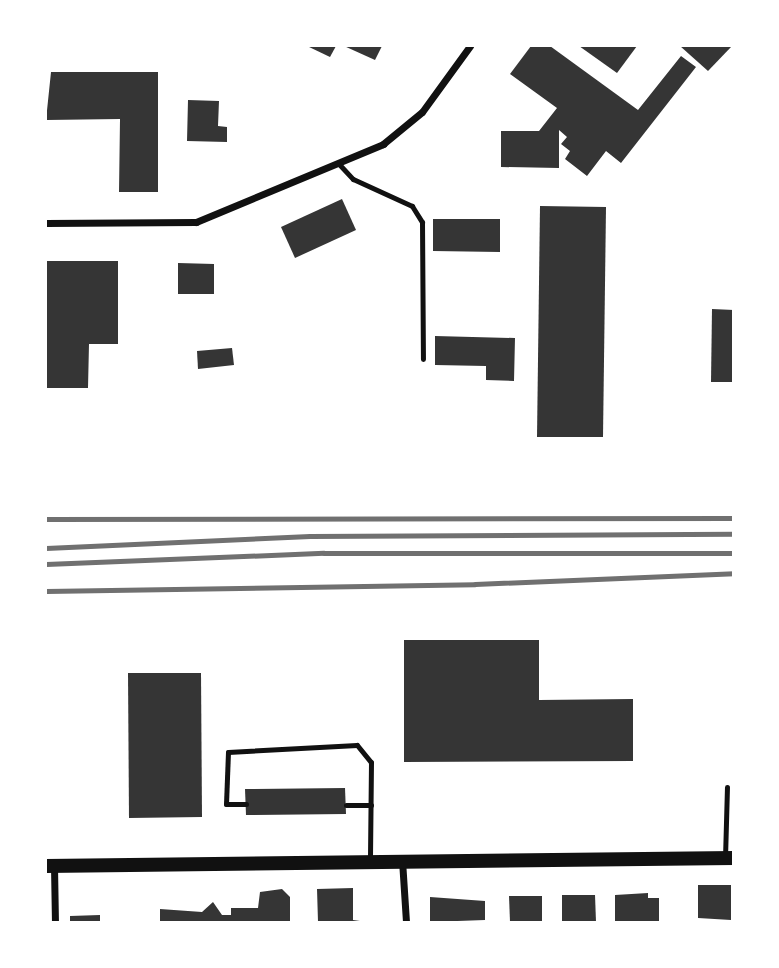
<!DOCTYPE html>
<html>
<head>
<meta charset="utf-8">
<style>
	body { margin:0 }
	#map { position:relative; width:779px; height:968px; overflow:hidden; background:#fff; font-family:"Work Sans",sans-serif }
	div>[style] { position:absolute }
	.building>* { inset:0; background:#353535 }
	.service>* { height:5px; margin:-2.5px; padding:0 2.5px; transform-origin:2.5px; border-radius:2.5px; background:#111 }
	.minor>* { height:7px; margin:-3.5px; padding:0 3.5px; transform-origin:3.5px; border-radius:3.5px; background:#111 }
	.secondary>* { height:14px; margin:-7px; padding:0 7px; transform-origin:7px; border-radius:7px; background:#111 }
	.rail>* { height:5px; margin:-2.5px; padding:0 2.5px; transform-origin:2.5px; border-radius:2.5px; background:#707070 }
	span { translate:-50% -50%; white-space:nowrap; text-align:center; line-height:1.15; -webkit-text-stroke:5px #fff; paint-order:stroke }
	.frame { position:absolute; inset:0; border:47px solid #fff; pointer-events:none }
</style>
</head>
<body>
<div id="map">
	<div class="building">
		<i style="clip-path:polygon(307px 46px,336px 46px,330px 57px)"></i>
		<i style="clip-path:polygon(344px 46px,382px 46px,375px 60px)"></i>
		<i style="clip-path:polygon(531px 46px,550px 46px,638px 110px,681px 56px,696px 67px,621px 163px,606px 151px,587px 176px,565px 159px,570px 151px,561px 144px,567px 137px,559px 130px,559px 168px,501px 167px,501px 131px,539px 131px,557px 108px,510px 74px)"></i>
		<i style="clip-path:polygon(579px 46px,637px 46px,617px 73px)"></i>
		<i style="clip-path:polygon(680px 46px,732px 46px,708px 71px)"></i>
		<i style="clip-path:polygon(51px 72px,158px 72px,158px 192px,119px 192px,120px 119px,46px 120px)"></i>
		<i style="clip-path:polygon(188px 100px,219px 101px,218px 126px,227px 127px,227px 142px,187px 141px)"></i>
		<i style="clip-path:polygon(342px 199px,356px 230px,295px 258px,281px 227px)"></i>
		<i style="clip-path:polygon(540px 206px,606px 207px,603px 437px,537px 437px)"></i>
		<i style="clip-path:polygon(433px 219px,500px 219px,500px 252px,433px 251px)"></i>
		<i style="clip-path:polygon(46px 261px,118px 261px,118px 344px,89px 344px,88px 388px,46px 388px)"></i>
		<i style="clip-path:polygon(178px 263px,214px 264px,214px 294px,178px 294px)"></i>
		<i style="clip-path:polygon(712px 309px,734px 310px,734px 382px,711px 382px)"></i>
		<i style="clip-path:polygon(435px 336px,515px 338px,514px 381px,486px 380px,486px 366px,435px 365px)"></i>
		<i style="clip-path:polygon(232px 348px,234px 365px,198px 369px,197px 351px)"></i>
		<i style="clip-path:polygon(404px 640px,539px 640px,539px 700px,633px 699px,633px 761px,404px 762px)"></i>
		<i style="clip-path:polygon(128px 673px,201px 673px,202px 817px,129px 818px)"></i>
		<i style="clip-path:polygon(345px 788px,346px 814px,246px 815px,245px 789px)"></i>
		<i style="clip-path:polygon(698px 885px,731px 885px,731px 920px,698px 918px)"></i>
		<i style="clip-path:polygon(353px 888px,353px 920px,367px 922px,318px 922px,317px 889px)"></i>
		<i style="clip-path:polygon(282px 889px,290px 897px,290px 922px,160px 922px,160px 909px,202px 912px,213px 902px,222px 915px,231px 915px,231px 908px,258px 908px,260px 892px)"></i>
		<i style="clip-path:polygon(648px 893px,648px 898px,659px 898px,659px 922px,615px 922px,615px 895px)"></i>
		<i style="clip-path:polygon(562px 895px,595px 895px,596px 922px,562px 922px)"></i>
		<i style="clip-path:polygon(509px 896px,542px 896px,542px 922px,510px 922px)"></i>
		<i style="clip-path:polygon(430px 897px,485px 901px,485px 920px,430px 922px)"></i>
		<i style="clip-path:polygon(100px 915px,100px 922px,70px 922px,70px 916px)"></i>
	</div>
	<div class="service">
		<i style="left:338px;top:163px;width:22px;rotate:47deg"></i>
		<i style="left:353px;top:179px;width:65px;rotate:24.6deg"></i>
		<i style="left:412px;top:206px;width:19px;rotate:58deg"></i>
		<i style="left:422px;top:222px;width:137px;rotate:89.6deg"></i>
		<i style="left:246px;top:804px;width:20px;rotate:180deg"></i>
		<i style="left:226px;top:804px;width:52px;rotate:-87.8deg"></i>
		<i style="left:228px;top:752px;width:129px;rotate:-3.1deg"></i>
		<i style="left:357px;top:745px;width:22px;rotate:51deg"></i>
		<i style="left:371px;top:762px;width:99px;rotate:90.6deg"></i>
		<i style="left:346px;top:805px;width:25px"></i>
		<i style="left:725px;top:858px;width:71px;rotate:-88.4deg"></i>
	</div>
	<div class="minor">
		<i style="left:46px;top:223px;width:150px;rotate:-0.4deg"></i>
		<i style="left:196px;top:222px;width:203px;rotate:-22.6deg"></i>
		<i style="left:383px;top:144px;width:50px;rotate:-39.4deg"></i>
		<i style="left:422px;top:112px;width:82px;rotate:-54deg"></i>
		<i style="left:402px;top:860px;width:62px;rotate:86.3deg"></i>
		<i style="left:54px;top:866px;width:56px;rotate:89deg"></i>
	</div>
	<div class="secondary">
		<i style="left:46px;top:866px;width:688px;rotate:-0.67deg"></i>
	</div>
	<div class="rail">
		<i style="left:46px;top:519px;width:688px;rotate:-0.08deg"></i>
		<i style="left:46px;top:548px;width:264px;rotate:-2.6deg"></i>
		<i style="left:310px;top:536px;width:424px;rotate:-0.3deg"></i>
		<i style="left:46px;top:564px;width:278px;rotate:-2.3deg"></i>
		<i style="left:324px;top:553px;width:410px"></i>
		<i style="left:46px;top:591px;width:429px;rotate:-0.9deg"></i>
		<i style="left:475px;top:584px;width:259px;rotate:-2.4deg"></i>
	</div>
	<div class="frame"></div>
</div>
</body>
</html>
